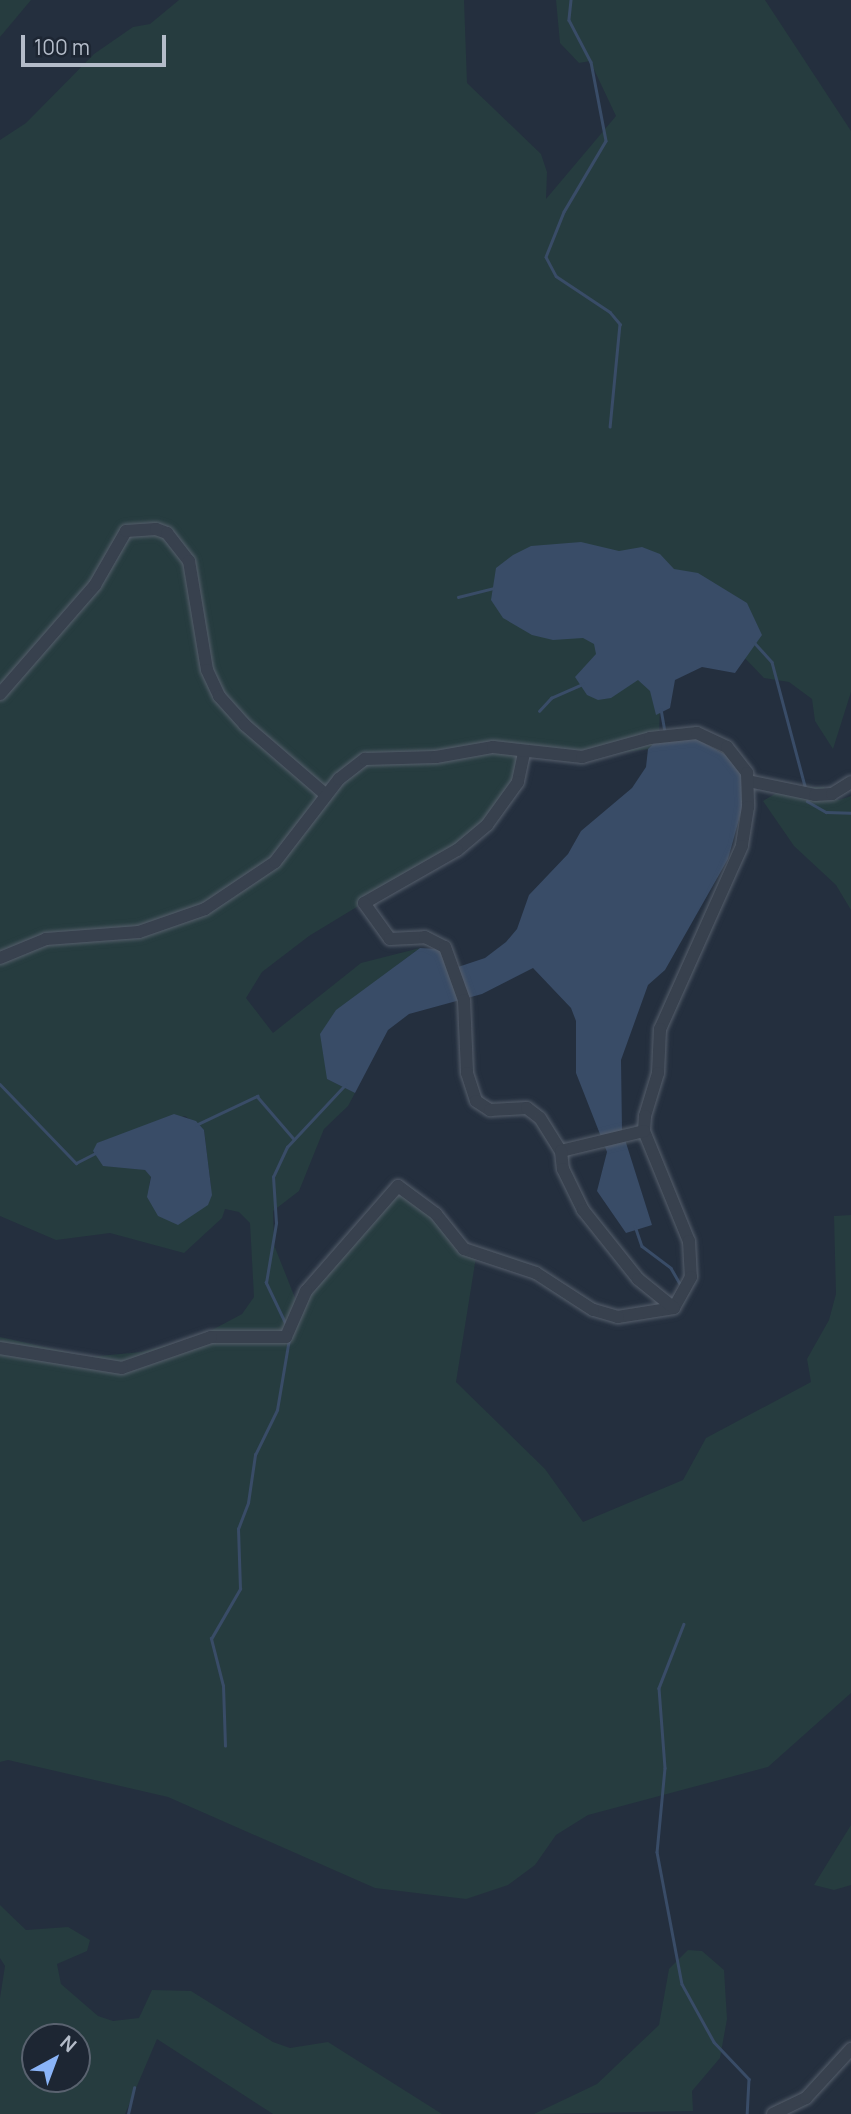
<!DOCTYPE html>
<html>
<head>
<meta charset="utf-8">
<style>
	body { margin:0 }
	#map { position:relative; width:851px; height:2114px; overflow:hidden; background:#242f3e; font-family:Manrope,sans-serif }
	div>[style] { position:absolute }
	.green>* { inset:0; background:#263c3f }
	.water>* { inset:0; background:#394c67 }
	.stream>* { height:2.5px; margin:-1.25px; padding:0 1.25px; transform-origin:1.25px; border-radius:1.25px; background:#394c67 }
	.roads { filter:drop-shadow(0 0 2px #565f6c) drop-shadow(0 0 2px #565f6c) }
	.minor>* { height:12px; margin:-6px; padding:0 6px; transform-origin:6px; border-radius:6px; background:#38414e }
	span { translate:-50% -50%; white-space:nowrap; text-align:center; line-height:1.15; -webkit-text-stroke:7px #1d2633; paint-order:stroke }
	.north { position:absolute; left:21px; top:2023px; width:70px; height:70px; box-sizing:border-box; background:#1d2633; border:2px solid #59626f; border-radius:50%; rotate:41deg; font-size:19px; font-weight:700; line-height:28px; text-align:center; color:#b4bcc9 }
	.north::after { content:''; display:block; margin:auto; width:24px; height:32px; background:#8ab4f8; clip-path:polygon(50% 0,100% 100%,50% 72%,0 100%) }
	.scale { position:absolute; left:21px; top:35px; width:145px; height:32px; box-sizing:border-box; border:4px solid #b4bcc9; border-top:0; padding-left:9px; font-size:21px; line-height:24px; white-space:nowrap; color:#b4bcc9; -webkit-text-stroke:5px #1d2633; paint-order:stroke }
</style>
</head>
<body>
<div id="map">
	<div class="green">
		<i style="clip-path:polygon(0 0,31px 0,0 37px)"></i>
		<i style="clip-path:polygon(evenodd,179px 0,464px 0,467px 83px,541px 154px,547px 172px,546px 199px,616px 116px,590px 61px,579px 63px,560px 43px,556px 0,765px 0,851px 131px,851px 692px,833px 749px,815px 721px,812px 699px,789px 682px,764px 678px,738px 651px,661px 670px,659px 738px,648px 749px,595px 756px,530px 756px,480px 832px,309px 936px,262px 972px,246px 998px,273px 1033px,361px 963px,420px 948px,396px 966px,327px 1079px,355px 1093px,348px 1106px,324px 1129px,299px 1191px,273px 1211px,274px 1245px,299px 1308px,312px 1284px,407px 1185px,413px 1189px,476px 1257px,456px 1382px,545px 1469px,583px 1522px,683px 1480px,706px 1438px,811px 1382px,807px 1359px,829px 1320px,836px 1294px,834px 1216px,851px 1215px,851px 1693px,768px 1767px,588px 1815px,556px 1835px,535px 1865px,508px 1885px,466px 1899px,375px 1888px,168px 1797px,8px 1760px,0 1762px,0 1337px,89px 1357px,141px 1352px,199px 1337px,242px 1314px,254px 1297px,250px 1223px,239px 1212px,225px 1209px,222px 1218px,184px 1253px,110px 1233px,56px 1240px,0 1216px,0 140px,26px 123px,94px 54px,133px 27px,150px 24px,179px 0,185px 1116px,204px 1130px,211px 1187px,208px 1204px,149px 1186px,151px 1176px,145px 1170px,111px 1164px,93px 1152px,103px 1141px,185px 1116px)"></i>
		<i style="clip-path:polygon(786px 787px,824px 787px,828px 796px,839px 800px,851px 796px,851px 910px,836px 885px,794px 846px,763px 801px)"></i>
		<i style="clip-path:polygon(851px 1825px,851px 1885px,834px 1890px,814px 1885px)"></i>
		<i style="clip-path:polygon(evenodd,0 1905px,26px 1930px,68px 1927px,90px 1940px,87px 1951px,57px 1964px,61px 1984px,98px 2016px,113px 2021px,139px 2018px,152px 1990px,191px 1991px,273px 2042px,290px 2048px,328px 2042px,442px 2114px,273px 2114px,157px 2039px,125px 2114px,0 2114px,0 1998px,5px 1966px,0 1958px,0 1905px,77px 2037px,77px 2079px,35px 2079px,35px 2037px,77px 2037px)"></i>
		<i style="clip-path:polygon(688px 1950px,702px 1951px,724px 1970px,727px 2019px,720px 2058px,692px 2091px,693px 2111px,534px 2114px,597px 2084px,659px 2025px,669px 1969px)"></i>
	</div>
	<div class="water">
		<i style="clip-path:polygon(581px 542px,619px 551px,642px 547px,660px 554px,674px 569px,698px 573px,747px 603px,762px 635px,735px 673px,702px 667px,675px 680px,670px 708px,656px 715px,650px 691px,638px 680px,611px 698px,598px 700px,587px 695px,575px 677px,596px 654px,594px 644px,583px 638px,553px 640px,532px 635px,503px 618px,491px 600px,496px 568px,513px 555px,531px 546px)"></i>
		<i style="clip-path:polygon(691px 736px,735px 760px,743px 776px,743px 805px,728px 859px,665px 970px,648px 985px,621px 1060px,622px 1130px,652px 1225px,626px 1233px,597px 1191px,607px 1152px,576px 1073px,576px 1021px,571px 1008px,533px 968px,482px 994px,409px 1014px,388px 1030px,355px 1093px,327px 1079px,320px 1034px,336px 1010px,420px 948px,438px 949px,452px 969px,485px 958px,506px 942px,517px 929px,529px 895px,568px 854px,581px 831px,632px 788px,646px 767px,648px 749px,656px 741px)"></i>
		<i style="clip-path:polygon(174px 1114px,196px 1121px,204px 1130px,212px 1195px,208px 1205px,178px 1225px,158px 1216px,147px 1197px,151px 1177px,145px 1170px,103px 1166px,93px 1151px,97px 1143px)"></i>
	</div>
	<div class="stream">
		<i style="left:571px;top:0;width:20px;rotate:96deg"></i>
		<i style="left:569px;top:20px;width:47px;rotate:62.4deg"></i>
		<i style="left:591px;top:62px;width:80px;rotate:79.2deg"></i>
		<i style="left:606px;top:141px;width:82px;rotate:120.6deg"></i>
		<i style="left:564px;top:212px;width:48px;rotate:111.8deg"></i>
		<i style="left:546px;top:257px;width:21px;rotate:62deg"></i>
		<i style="left:556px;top:276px;width:65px;rotate:33.7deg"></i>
		<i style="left:610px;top:312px;width:16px;rotate:50deg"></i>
		<i style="left:620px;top:324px;width:103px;rotate:95.5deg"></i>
		<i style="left:458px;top:597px;width:36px;rotate:-14deg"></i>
		<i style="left:753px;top:641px;width:28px;rotate:48deg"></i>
		<i style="left:772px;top:662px;width:128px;rotate:75.1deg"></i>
		<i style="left:661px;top:709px;width:22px;rotate:80deg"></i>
		<i style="left:539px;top:711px;width:18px;rotate:-47deg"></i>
		<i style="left:551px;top:698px;width:35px;rotate:-24deg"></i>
		<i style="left:807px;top:801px;width:22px;rotate:30deg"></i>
		<i style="left:826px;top:812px;width:25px;rotate:2deg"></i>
		<i style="left:0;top:1084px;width:110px;rotate:46.1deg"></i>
		<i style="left:76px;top:1163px;width:22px;rotate:-27deg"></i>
		<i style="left:196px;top:1125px;width:68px;rotate:-25.4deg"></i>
		<i style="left:257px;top:1096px;width:57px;rotate:49.3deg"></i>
		<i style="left:635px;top:1226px;width:21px;rotate:71deg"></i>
		<i style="left:642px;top:1246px;width:36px;rotate:37deg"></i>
		<i style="left:671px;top:1268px;width:20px;rotate:60deg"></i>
		<i style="left:286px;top:1325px;width:47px;rotate:-115.5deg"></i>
		<i style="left:266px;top:1283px;width:61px;rotate:-80.5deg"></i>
		<i style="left:276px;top:1223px;width:46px;rotate:-93.7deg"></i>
		<i style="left:273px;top:1177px;width:33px;rotate:-65deg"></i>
		<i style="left:287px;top:1147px;width:85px;rotate:-46.9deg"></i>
		<i style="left:684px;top:1624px;width:69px;rotate:111.3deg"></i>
		<i style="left:659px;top:1688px;width:80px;rotate:85.7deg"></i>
		<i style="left:665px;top:1768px;width:84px;rotate:95.4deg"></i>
		<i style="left:657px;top:1852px;width:134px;rotate:79.3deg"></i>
		<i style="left:682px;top:1984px;width:66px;rotate:61.1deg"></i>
		<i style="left:714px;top:2042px;width:51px;rotate:46.6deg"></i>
		<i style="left:749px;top:2079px;width:35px;rotate:93deg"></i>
		<i style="left:225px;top:1746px;width:60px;rotate:-91.9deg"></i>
		<i style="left:223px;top:1686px;width:49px;rotate:-104.3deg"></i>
		<i style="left:211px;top:1639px;width:58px;rotate:-59.9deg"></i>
		<i style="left:240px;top:1589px;width:60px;rotate:-91.9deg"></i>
		<i style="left:238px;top:1529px;width:28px;rotate:-69deg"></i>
		<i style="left:248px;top:1503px;width:49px;rotate:-81.7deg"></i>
		<i style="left:255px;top:1455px;width:50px;rotate:-63.9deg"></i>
		<i style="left:277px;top:1410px;width:72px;rotate:-80.4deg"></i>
		<i style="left:128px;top:2114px;width:27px;rotate:-77deg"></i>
	</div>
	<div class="roads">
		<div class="minor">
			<i style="left:0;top:694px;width:145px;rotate:-48.9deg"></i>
			<i style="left:95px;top:585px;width:62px;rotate:-60.1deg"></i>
			<i style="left:126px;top:531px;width:30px;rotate:-4deg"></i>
			<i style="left:156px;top:529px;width:12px;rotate:20deg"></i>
			<i style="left:167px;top:533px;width:36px;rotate:52deg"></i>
			<i style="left:189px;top:561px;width:110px;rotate:80.6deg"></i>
			<i style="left:207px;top:670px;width:29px;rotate:65deg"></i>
			<i style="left:219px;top:696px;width:39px;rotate:48deg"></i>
			<i style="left:245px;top:725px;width:107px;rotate:40.8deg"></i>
			<i style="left:524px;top:753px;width:30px;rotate:102deg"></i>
			<i style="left:518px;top:782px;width:53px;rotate:125.8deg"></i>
			<i style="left:487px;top:825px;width:39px;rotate:140deg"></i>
			<i style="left:457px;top:850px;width:107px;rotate:150.3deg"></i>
			<i style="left:364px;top:903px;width:44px;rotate:54.2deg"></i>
			<i style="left:390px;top:939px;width:35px;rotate:-3deg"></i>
			<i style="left:425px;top:937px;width:22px;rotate:27deg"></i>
			<i style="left:445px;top:947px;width:56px;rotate:70.3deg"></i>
			<i style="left:464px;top:1000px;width:73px;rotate:87.6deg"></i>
			<i style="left:467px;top:1073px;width:29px;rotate:72deg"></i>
			<i style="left:476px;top:1101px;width:17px;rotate:33deg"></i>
			<i style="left:490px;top:1110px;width:37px;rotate:-3deg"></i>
			<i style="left:527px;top:1108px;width:16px;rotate:38deg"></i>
			<i style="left:540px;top:1118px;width:39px;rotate:58deg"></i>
			<i style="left:748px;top:781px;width:68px;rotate:11.8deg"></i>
			<i style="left:815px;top:795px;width:17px;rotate:-3deg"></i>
			<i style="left:832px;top:794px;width:22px;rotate:-32deg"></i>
			<i style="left:0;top:958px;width:50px;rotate:-22.4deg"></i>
			<i style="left:46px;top:939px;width:93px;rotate:-4.3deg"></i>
			<i style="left:139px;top:932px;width:70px;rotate:-19.2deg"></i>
			<i style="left:205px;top:909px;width:84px;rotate:-33.9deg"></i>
			<i style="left:275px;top:862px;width:105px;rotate:-52.4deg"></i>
			<i style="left:339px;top:779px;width:33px;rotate:-38deg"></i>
			<i style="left:365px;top:759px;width:71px;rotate:-1.6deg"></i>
			<i style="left:436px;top:757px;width:58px;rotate:-10deg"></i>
			<i style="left:493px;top:747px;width:90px;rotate:6.4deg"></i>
			<i style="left:582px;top:757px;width:71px;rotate:-15.6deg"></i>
			<i style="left:650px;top:738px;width:47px;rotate:-6.1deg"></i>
			<i style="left:697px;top:733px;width:33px;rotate:25deg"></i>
			<i style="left:727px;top:747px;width:33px;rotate:52deg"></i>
			<i style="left:747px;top:773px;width:34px;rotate:88deg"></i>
			<i style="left:748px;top:807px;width:39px;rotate:99deg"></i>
			<i style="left:742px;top:846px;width:201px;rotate:114.1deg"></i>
			<i style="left:660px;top:1029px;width:44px;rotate:92.6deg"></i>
			<i style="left:658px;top:1073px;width:45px;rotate:106.8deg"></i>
			<i style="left:645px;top:1116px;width:15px;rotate:94deg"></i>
			<i style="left:644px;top:1131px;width:119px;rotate:67.8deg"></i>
			<i style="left:689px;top:1241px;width:36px;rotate:87deg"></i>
			<i style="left:691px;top:1277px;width:35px;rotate:119deg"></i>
			<i style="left:674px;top:1308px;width:57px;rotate:170.9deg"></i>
			<i style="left:618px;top:1317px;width:26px;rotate:-164deg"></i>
			<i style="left:593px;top:1310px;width:68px;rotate:-147deg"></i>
			<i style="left:536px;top:1273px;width:76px;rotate:-161.6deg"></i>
			<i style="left:464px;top:1249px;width:45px;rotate:-128.7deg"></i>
			<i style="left:436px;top:1214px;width:47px;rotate:-143.6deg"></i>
			<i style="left:398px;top:1186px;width:140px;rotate:131.2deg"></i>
			<i style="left:306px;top:1291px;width:50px;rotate:113.5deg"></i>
			<i style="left:286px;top:1337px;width:75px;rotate:180deg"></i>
			<i style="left:211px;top:1337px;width:94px;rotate:160.8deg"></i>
			<i style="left:122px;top:1368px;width:124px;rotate:-170.7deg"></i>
			<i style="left:644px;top:1131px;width:85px;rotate:166.5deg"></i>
			<i style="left:561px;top:1151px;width:18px;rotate:84deg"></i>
			<i style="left:563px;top:1169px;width:46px;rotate:64deg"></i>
			<i style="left:583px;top:1210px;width:88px;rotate:51.4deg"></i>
			<i style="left:638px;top:1279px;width:46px;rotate:38.9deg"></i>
			<i style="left:773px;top:2114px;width:37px;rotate:-26deg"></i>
			<i style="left:806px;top:2098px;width:67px;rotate:-47.4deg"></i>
		</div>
	</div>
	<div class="north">N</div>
	<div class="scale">100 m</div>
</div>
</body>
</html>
